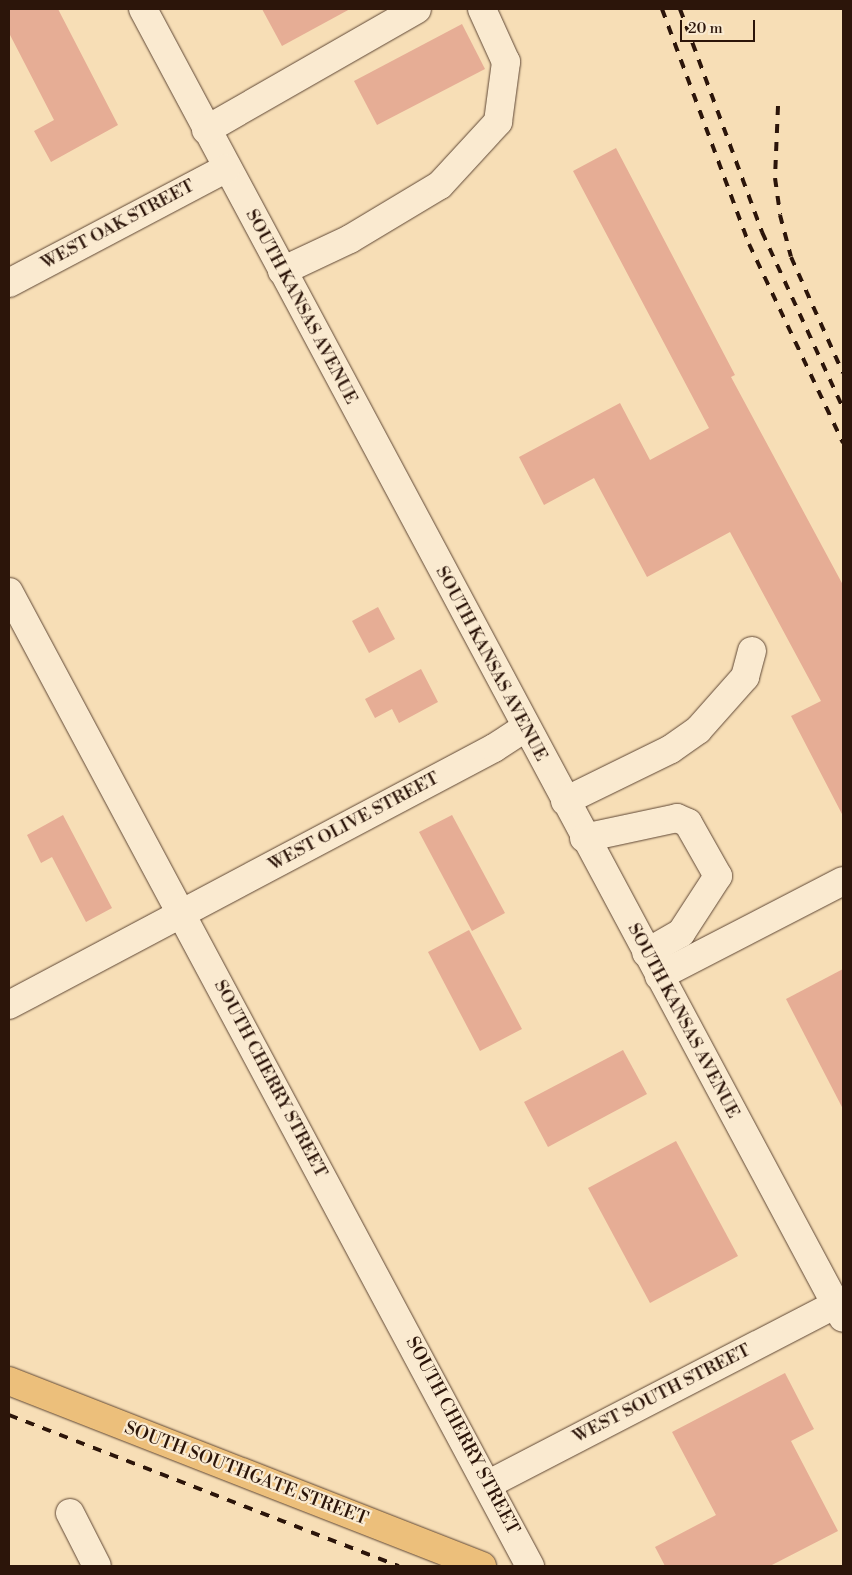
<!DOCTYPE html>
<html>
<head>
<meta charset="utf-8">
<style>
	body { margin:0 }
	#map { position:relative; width:852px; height:1575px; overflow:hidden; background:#f7deb6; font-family:"Libre Bodoni",serif }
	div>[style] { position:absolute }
	.building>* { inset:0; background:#e6ad95 }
	.roads { filter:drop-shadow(0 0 1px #5f4735) drop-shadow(0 0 1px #5f4735) }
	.minor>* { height:28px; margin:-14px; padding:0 14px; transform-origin:14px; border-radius:14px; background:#faead0 }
	.major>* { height:28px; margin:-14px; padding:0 14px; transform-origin:14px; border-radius:14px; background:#ecbf7b }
	.rail>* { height:4px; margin-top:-2px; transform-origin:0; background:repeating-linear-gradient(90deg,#2c150a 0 9px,transparent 0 18px) }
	span { translate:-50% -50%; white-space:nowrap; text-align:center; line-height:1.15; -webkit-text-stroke:4.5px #faead0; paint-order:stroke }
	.street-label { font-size:18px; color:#2c150a }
	.frame { position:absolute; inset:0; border:10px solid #2c150a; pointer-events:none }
	.scale { position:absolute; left:680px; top:20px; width:75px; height:22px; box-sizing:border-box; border:2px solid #2c150a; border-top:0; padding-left:6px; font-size:15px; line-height:18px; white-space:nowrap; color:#2c150a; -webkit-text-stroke:4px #faead0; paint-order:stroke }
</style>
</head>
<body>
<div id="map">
	<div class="building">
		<i style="clip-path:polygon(9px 9px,58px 9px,118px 125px,51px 162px,34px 131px,54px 120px,9px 33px)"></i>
		<i style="clip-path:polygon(262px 9px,350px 9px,282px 46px)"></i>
		<i style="clip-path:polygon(462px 24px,485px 69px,377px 125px,354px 81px)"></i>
		<i style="clip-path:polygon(616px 148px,735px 375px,731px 377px,843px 585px,843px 816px,791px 716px,821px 701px,730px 532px,647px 577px,594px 478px,544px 505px,519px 457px,620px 403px,650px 460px,709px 428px,573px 171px)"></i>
		<i style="clip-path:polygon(378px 607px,395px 639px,369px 653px,352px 621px)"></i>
		<i style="clip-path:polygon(421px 669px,438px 702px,399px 723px,392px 709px,375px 718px,365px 699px)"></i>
		<i style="clip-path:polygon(63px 815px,112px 908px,86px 922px,52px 857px,41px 863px,27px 835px)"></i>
		<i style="clip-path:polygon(452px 815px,505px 913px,472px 931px,419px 832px)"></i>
		<i style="clip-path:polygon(469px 930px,522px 1029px,480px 1051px,428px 952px)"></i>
		<i style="clip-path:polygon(843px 969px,843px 1109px,786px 999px)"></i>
		<i style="clip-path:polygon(623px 1050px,647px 1094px,548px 1147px,524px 1102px)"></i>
		<i style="clip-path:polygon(676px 1141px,738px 1256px,650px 1303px,588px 1188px)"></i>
		<i style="clip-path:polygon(785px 1373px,814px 1429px,791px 1441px,838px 1531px,770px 1566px,665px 1566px,655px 1547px,716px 1515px,672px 1432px)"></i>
	</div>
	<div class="roads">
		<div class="minor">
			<i style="left:143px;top:9px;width:1484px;rotate:61.86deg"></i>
			<i style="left:206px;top:130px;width:243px;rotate:-29.8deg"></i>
			<i style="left:282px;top:271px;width:75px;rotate:-25.2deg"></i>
			<i style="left:350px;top:239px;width:105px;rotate:-31deg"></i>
			<i style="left:440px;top:185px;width:86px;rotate:-47.4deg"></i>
			<i style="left:498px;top:122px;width:61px;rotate:-82.4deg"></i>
			<i style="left:506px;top:62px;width:58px;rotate:-114.4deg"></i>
			<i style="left:9px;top:283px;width:246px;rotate:-27.8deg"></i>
			<i style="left:9px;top:592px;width:1105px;rotate:61.86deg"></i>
			<i style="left:565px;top:801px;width:118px;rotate:-26.1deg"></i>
			<i style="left:671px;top:749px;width:33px;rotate:-35deg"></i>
			<i style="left:698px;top:730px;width:71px;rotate:-48.4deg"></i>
			<i style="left:745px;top:677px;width:27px;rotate:-75deg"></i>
			<i style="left:584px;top:838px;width:95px;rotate:-12.1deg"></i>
			<i style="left:677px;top:818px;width:12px;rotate:24deg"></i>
			<i style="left:688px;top:823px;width:61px;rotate:60.5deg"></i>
			<i style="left:718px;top:876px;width:68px;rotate:123deg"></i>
			<i style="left:681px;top:933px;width:40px;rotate:150.3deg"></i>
			<i style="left:659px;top:976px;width:207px;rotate:-27.3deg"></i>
			<i style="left:9px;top:1005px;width:549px;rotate:-27.92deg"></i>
			<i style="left:494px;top:748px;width:37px;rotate:-33deg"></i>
			<i style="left:489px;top:1484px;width:391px;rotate:-27.4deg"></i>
			<i style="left:70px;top:1513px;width:59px;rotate:63deg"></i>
		</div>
		<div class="major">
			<i style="left:9px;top:1381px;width:508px;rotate:21.36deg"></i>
		</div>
	</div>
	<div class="rail">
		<i style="left:662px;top:9px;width:251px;rotate:69.7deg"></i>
		<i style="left:749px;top:244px;width:220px;rotate:64.7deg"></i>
		<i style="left:680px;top:9px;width:238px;rotate:69.8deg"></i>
		<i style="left:762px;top:232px;width:194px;rotate:65.3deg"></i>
		<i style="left:778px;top:106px;width:72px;rotate:92.4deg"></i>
		<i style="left:775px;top:178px;width:37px;rotate:82deg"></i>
		<i style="left:780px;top:215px;width:43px;rotate:75.3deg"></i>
		<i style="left:791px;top:257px;width:127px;rotate:65.9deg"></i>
		<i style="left:9px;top:1415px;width:418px;rotate:21.2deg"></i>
	</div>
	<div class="street-label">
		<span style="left:118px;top:225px;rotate:-28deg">WEST OAK STREET</span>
		<span style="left:301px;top:307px;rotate:62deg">SOUTH KANSAS AVENUE</span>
		<span style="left:491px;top:664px;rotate:62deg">SOUTH KANSAS AVENUE</span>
		<span style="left:354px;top:822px;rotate:-28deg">WEST OLIVE STREET</span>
		<span style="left:683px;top:1021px;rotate:62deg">SOUTH KANSAS AVENUE</span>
		<span style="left:270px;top:1079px;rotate:62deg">SOUTH CHERRY STREET</span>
		<span style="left:662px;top:1394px;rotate:-27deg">WEST SOUTH STREET</span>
		<span style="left:462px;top:1436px;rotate:62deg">SOUTH CHERRY STREET</span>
		<span style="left:246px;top:1474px;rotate:21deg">SOUTH SOUTHGATE STREET</span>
	</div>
	<div class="frame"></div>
	<div class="scale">20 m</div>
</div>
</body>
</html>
